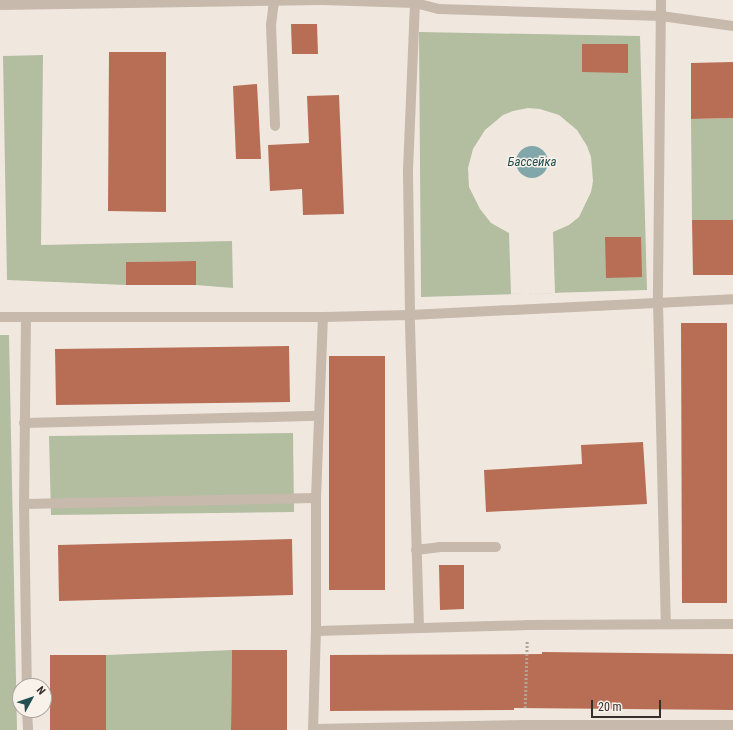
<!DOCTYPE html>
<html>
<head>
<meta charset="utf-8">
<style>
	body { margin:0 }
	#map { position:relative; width:733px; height:730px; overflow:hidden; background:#f0e8df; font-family:"Roboto Condensed",sans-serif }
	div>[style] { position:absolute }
	.green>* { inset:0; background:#b3bda0 }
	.water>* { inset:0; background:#81a7aa }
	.round { border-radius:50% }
	.building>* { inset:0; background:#b86e55 }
	.path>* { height:2.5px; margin-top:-1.25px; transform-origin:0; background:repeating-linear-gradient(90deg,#b2a396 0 2px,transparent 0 4px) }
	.service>* { height:10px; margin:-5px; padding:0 5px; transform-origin:5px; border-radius:5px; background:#c7b9ac }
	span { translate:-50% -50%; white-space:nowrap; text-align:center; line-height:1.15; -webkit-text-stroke:3px #f8f2eb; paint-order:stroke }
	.water-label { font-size:13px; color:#244f52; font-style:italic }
	.north { position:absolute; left:12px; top:678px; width:40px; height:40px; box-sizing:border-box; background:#f8f2eb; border:1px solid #aaa49e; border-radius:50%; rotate:50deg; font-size:11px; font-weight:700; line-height:16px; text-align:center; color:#362e2a }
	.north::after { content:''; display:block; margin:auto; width:14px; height:18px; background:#244f52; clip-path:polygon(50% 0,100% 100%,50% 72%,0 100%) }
	.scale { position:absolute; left:591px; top:700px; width:70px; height:18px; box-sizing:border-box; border:2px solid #362e2a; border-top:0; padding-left:5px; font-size:12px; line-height:14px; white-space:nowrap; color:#362e2a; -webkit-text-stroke:3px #f8f2eb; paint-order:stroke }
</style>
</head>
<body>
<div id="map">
	<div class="green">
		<i style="clip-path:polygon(evenodd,419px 32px,640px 36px,647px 290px,421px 297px,419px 32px,528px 108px,540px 109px,559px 115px,577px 130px,587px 146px,591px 157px,593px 181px,591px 192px,579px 217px,569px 225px,553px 232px,555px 293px,511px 294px,509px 233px,491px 223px,480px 209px,469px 187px,468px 168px,473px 149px,485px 130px,503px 115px,513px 111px,528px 108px)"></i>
		<i style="clip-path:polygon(43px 55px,41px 245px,232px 241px,233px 288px,196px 285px,196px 261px,126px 262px,126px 285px,7px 280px,3px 56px)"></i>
		<i style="clip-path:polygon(733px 118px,733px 220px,692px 220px,691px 119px)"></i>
		<i style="clip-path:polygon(0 335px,9px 335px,17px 730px,0 730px)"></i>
		<i style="clip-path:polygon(293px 433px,294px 512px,51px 515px,49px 436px)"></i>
		<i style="clip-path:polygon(232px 650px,231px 730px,106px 730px,106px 655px)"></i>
	</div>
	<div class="water">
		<i class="round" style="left:516px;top:146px;width:32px;height:32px"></i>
	</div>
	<div class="building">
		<i style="clip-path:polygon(291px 24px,317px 24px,318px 54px,292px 54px)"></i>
		<i style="clip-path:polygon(582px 44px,628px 44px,628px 73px,582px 72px)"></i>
		<i style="clip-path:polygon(109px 52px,166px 52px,166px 212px,108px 211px)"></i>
		<i style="clip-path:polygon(733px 62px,733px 118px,691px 119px,691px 63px)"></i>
		<i style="clip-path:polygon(257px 84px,261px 159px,236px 159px,233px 86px)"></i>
		<i style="clip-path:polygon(339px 95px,344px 214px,303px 215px,302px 189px,270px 191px,268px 145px,309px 143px,307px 96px)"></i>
		<i style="clip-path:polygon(692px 220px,733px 220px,733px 275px,693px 275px)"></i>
		<i style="clip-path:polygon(605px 237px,641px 237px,642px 277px,606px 278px)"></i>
		<i style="clip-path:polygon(196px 261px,196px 285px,126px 285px,126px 262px)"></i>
		<i style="clip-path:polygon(681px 323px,727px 323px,727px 603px,682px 603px)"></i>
		<i style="clip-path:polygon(289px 346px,290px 402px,56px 405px,55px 349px)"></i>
		<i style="clip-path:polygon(329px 356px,385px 356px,385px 590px,329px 590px)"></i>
		<i style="clip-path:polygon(643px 442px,647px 504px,486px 512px,484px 470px,582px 464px,581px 445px)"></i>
		<i style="clip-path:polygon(292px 539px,293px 595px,59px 601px,58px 545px)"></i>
		<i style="clip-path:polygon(439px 565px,464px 565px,464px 609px,440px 610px)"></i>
		<i style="clip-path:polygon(232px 650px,287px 650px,287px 730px,231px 730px)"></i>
		<i style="clip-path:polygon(542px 652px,733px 654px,733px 710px,514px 708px,514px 710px,330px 711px,330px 655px,542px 654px)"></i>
		<i style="clip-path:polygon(50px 655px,106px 655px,106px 730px,50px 730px)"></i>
	</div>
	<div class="path">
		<i style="left:525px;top:708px;width:67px;rotate:-88.3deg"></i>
	</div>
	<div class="service">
		<i style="left:661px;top:0;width:303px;rotate:90.6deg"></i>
		<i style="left:658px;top:303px;width:320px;rotate:88.6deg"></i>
		<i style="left:274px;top:1px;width:24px;rotate:97deg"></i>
		<i style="left:271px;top:25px;width:101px;rotate:87.7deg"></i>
		<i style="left:0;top:5px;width:323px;rotate:-0.9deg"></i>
		<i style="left:323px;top:0;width:92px;rotate:1.9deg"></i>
		<i style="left:415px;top:3px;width:3px;rotate:-90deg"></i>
		<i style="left:0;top:317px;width:323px"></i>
		<i style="left:323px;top:317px;width:87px;rotate:-1.3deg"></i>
		<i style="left:410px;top:315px;width:145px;rotate:-90.8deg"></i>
		<i style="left:408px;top:170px;width:167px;rotate:-87.6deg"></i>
		<i style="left:415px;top:3px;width:25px;rotate:14deg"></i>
		<i style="left:439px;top:9px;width:222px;rotate:1.8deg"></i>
		<i style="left:661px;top:16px;width:73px;rotate:7.9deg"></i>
		<i style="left:26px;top:317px;width:187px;rotate:90.6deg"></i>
		<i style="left:24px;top:504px;width:182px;rotate:89.1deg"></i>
		<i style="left:24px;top:423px;width:295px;rotate:-1.4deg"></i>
		<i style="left:24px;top:504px;width:292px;rotate:-1.2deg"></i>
		<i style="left:416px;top:550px;width:23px;rotate:-7deg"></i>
		<i style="left:439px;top:547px;width:57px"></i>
		<i style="left:419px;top:627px;width:312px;rotate:-91.7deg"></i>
		<i style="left:410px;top:315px;width:323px;rotate:-2.8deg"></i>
		<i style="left:316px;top:631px;width:212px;rotate:-1.6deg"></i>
		<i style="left:528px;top:625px;width:205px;rotate:-0.3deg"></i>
		<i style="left:27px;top:710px;width:20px;rotate:87deg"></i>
		<i style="left:313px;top:729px;width:211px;rotate:-1.1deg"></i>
		<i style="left:524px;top:725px;width:209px"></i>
		<i style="left:313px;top:730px;width:99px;rotate:-88.3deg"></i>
		<i style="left:316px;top:631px;width:133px;rotate:-90deg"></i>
		<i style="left:316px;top:498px;width:181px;rotate:-87.8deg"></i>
	</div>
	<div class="water-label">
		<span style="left:532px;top:162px">Бассейка</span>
	</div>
	<div class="north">N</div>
	<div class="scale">20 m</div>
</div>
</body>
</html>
